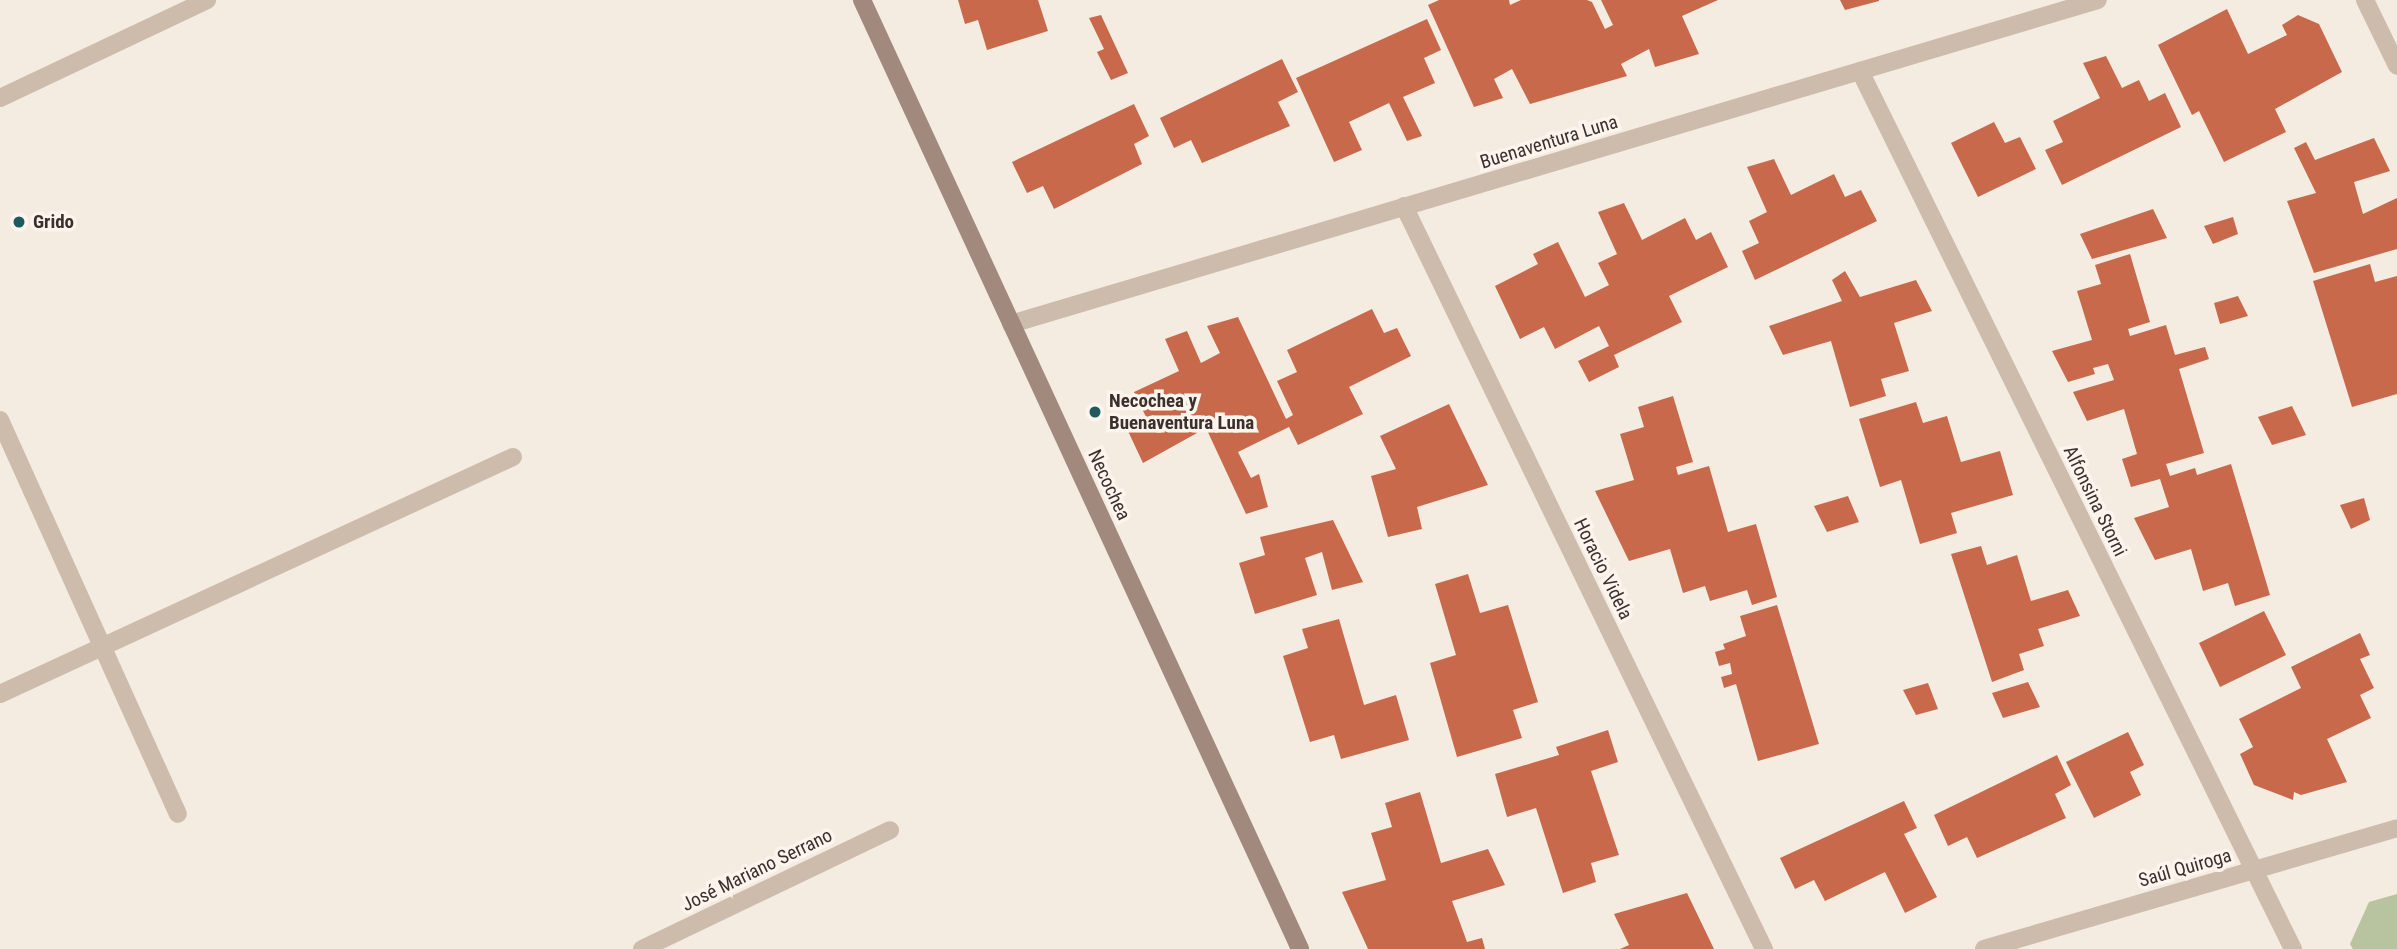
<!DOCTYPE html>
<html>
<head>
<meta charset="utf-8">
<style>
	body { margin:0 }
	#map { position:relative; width:2397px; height:949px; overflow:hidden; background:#f4ebe1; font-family:"Roboto Condensed",sans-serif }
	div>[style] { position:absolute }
	.green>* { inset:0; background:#b8c4a0 }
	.building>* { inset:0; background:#c8694b }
	.minor>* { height:18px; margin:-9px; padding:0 9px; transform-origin:9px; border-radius:9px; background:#cdbbac }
	.secondary>* { height:18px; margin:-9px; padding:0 9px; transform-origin:9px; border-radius:9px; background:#a18a7d }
	.dots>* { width:19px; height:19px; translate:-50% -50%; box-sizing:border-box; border:4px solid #fbf5ee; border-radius:50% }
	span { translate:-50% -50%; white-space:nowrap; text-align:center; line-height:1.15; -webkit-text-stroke:7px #fbf5ee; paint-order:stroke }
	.street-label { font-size:19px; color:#3b302b }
	.poi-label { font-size:19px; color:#3b302b; font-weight:700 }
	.left { translate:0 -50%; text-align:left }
</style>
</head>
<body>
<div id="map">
	<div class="green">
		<i style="clip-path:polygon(2397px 894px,2397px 949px,2353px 949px,2350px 944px,2369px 902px)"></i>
	</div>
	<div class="building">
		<i style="clip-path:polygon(958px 0,1038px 0,1048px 31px,987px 50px,978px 20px,965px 24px)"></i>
		<i style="clip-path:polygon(1439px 0,1509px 0,1510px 5px,1521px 0,1587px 0,1592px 2px,1605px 29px,1613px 25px,1601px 0,1718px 0,1682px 16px,1699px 54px,1655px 67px,1649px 49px,1621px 64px,1627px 76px,1530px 104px,1512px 69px,1494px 79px,1503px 98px,1474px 107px,1428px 5px)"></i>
		<i style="clip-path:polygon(1840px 0,1879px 0,1879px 1px,1845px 10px)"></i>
		<i style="clip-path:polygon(2227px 9px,2248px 54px,2287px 35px,2282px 25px,2298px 15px,2319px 24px,2342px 72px,2275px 109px,2286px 132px,2224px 162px,2199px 111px,2192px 115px,2158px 45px)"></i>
		<i style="clip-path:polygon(1101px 15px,1128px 73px,1111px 80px,1097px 52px,1104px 49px,1089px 18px)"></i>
		<i style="clip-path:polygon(1427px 19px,1441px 50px,1424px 58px,1435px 83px,1403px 97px,1422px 136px,1407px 141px,1389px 103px,1349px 122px,1362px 150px,1334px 162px,1296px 78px)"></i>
		<i style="clip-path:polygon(2106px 56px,2122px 88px,2139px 80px,2149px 101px,2165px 93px,2181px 127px,2062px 185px,2045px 150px,2063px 142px,2053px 121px,2100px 98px,2083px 63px)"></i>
		<i style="clip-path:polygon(1282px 59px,1298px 92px,1278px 102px,1290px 126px,1202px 163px,1191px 140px,1174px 148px,1160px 118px)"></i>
		<i style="clip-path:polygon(1134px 104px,1149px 136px,1134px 144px,1142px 164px,1054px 209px,1043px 186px,1027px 193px,1012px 162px)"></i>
		<i style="clip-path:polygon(1994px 122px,2005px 143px,2020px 137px,2036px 169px,1978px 197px,1951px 143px)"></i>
		<i style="clip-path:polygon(2374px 138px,2390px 171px,2354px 182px,2363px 214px,2397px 198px,2397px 249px,2314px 273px,2287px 201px,2316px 193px,2294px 148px,2306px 142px,2315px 160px)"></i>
		<i style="clip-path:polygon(1774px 159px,1791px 195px,1834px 174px,1845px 197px,1861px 190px,1877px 221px,1755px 280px,1742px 251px,1759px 243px,1749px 221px,1767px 212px,1747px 167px)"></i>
		<i style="clip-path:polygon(1624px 203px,1642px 240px,1685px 218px,1696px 240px,1711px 232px,1728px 267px,1669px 296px,1682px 322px,1614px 355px,1619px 367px,1589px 382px,1578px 361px,1609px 346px,1599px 326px,1555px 349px,1544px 327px,1520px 339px,1495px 286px,1538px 264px,1533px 254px,1558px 242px,1585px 297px,1609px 285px,1598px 263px,1617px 254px,1598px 212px)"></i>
		<i style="clip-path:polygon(2153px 209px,2167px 238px,2092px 259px,2080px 234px)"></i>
		<i style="clip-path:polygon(2233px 217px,2238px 234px,2213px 244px,2204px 226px)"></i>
		<i style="clip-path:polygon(2130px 254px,2150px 322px,2128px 329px,2130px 336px,2166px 325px,2175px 355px,2205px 347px,2209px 359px,2179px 369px,2204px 453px,2166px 464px,2170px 476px,2195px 468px,2197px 475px,2231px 464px,2270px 595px,2235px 606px,2228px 583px,2203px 591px,2191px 549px,2155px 560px,2134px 518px,2169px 507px,2160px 479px,2131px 487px,2122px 459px,2137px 454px,2124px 409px,2087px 421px,2073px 392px,2114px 380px,2108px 364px,2093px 368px,2095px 374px,2068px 382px,2052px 351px,2092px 340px,2077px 291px,2101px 284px,2095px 265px)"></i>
		<i style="clip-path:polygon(2370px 264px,2375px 282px,2397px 276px,2397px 394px,2352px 407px,2313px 281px)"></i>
		<i style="clip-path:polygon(1845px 271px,1860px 297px,1916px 280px,1932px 311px,1894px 323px,1909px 371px,1881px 379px,1886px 396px,1850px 407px,1831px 341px,1783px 355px,1769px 326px,1842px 301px,1832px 280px)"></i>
		<i style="clip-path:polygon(2238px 296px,2248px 316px,2220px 324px,2214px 303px)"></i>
		<i style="clip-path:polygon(1372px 309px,1384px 333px,1397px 328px,1411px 356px,1349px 387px,1363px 414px,1298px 445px,1289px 427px,1238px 452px,1251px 478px,1259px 474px,1268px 507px,1246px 514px,1206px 428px,1143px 463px,1127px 429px,1147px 419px,1134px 392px,1179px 371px,1165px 339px,1187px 331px,1201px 363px,1220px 353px,1207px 326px,1238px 317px,1286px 419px,1293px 415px,1277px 381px,1297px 372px,1287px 350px)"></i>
		<i style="clip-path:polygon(1673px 396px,1693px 462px,1676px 467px,1678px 475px,1709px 466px,1728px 532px,1756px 524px,1777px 597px,1752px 605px,1747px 590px,1710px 601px,1705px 586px,1683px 593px,1670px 549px,1629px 561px,1595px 491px,1634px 480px,1620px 434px,1644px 427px,1638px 407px)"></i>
		<i style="clip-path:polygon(1916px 402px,1923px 423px,1947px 416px,1961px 462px,2000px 451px,2013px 495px,1951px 513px,1957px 533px,1920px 544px,1901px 480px,1880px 487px,1859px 419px)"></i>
		<i style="clip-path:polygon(1449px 404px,1488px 485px,1417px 507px,1422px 529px,1388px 537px,1371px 476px,1396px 469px,1380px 436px)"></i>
		<i style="clip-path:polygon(2292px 406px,2306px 435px,2272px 445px,2258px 417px)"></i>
		<i style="clip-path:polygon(1848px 496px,1859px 522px,1827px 532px,1814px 506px)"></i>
		<i style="clip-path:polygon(2364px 498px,2370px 520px,2351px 529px,2340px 505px)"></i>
		<i style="clip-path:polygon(1333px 520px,1363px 582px,1332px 590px,1322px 552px,1305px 558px,1317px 595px,1255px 614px,1239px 563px,1265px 555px,1260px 537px)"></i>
		<i style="clip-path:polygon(1981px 546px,1987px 565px,2017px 555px,2031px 601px,2068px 590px,2080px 616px,2038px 629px,2044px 646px,2019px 654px,2024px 670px,1992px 682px,1951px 554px)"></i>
		<i style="clip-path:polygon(1468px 574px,1480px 613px,1508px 605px,1538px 702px,1513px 710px,1522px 738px,1457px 757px,1430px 663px,1456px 655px,1435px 584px)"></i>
		<i style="clip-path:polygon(1777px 605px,1819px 744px,1758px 761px,1736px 684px,1724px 688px,1721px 677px,1732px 674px,1730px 663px,1719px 666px,1715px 652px,1725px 649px,1723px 644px,1746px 636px,1740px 616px)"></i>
		<i style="clip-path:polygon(2264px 611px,2286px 655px,2220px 687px,2199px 643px)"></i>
		<i style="clip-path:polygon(1339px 619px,1364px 705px,1396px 695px,1409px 740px,1341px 759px,1334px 735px,1310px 742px,1283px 656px,1308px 648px,1302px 629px)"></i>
		<i style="clip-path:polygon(2360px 633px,2370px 655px,2360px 659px,2374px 688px,2360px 695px,2371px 718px,2327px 739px,2347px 782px,2301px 795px,2294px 792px,2293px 800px,2254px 785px,2240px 754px,2253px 747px,2239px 719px,2301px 688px,2291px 667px)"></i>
		<i style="clip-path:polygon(2028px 682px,2040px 707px,2003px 718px,1992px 693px)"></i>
		<i style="clip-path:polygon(1928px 683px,1938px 709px,1916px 715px,1903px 690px)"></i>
		<i style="clip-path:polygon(1608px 730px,1618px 762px,1591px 771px,1619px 855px,1591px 863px,1596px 882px,1563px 893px,1536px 808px,1507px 817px,1495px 774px,1559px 755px,1556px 747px)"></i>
		<i style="clip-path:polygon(2128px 732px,2144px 765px,2130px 772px,2141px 795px,2094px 818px,2066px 762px)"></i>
		<i style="clip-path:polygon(2057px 755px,2071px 785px,2055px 794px,2066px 818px,1977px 858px,1967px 837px,1948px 846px,1934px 815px)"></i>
		<i style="clip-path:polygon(1420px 792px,1441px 863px,1488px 849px,1505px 885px,1452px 901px,1467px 942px,1482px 938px,1485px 949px,1368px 949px,1342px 892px,1386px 880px,1371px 833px,1392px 827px,1385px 803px)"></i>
		<i style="clip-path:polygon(1904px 801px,1917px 828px,1904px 834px,1937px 897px,1905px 913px,1885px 872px,1825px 901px,1814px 880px,1795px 889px,1780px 858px)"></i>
		<i style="clip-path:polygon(1687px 893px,1714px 949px,1620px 949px,1629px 945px,1614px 914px)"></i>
	</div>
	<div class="minor">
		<i style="left:2365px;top:0;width:73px;rotate:64.1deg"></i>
		<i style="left:1860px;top:71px;width:979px;rotate:63.75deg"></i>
		<i style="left:0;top:98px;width:229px;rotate:-25.3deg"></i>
		<i style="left:1404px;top:206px;width:826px;rotate:64.15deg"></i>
		<i style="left:1011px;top:324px;width:1134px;rotate:-16.6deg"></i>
		<i style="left:0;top:420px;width:432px;rotate:65.7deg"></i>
		<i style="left:0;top:694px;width:565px;rotate:-24.8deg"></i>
		<i style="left:642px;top:949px;width:275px;rotate:-25.6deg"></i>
		<i style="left:1984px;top:949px;width:430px;rotate:-16.3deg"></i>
	</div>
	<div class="secondary">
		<i style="left:862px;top:0;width:1045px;rotate:65.22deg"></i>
	</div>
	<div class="dots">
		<i style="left:19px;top:222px;background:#1f5a5e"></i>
		<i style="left:1095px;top:412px;background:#1f5a5e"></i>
	</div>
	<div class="street-label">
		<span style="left:1549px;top:142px;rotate:-17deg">Buenaventura Luna</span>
		<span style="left:1109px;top:485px;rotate:65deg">Necochea</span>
		<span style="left:2095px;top:501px;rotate:64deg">Alfonsina Storni</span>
		<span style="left:1603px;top:569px;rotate:64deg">Horacio Videla</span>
		<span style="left:2185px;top:868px;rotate:-16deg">Saúl Quiroga</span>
		<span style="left:757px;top:870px;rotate:-26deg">José Mariano Serrano</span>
	</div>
	<div class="poi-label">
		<span class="left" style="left:33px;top:222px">Grido</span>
		<span class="left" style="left:1109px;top:412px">Necochea y<br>Buenaventura Luna</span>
	</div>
</div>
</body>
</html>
